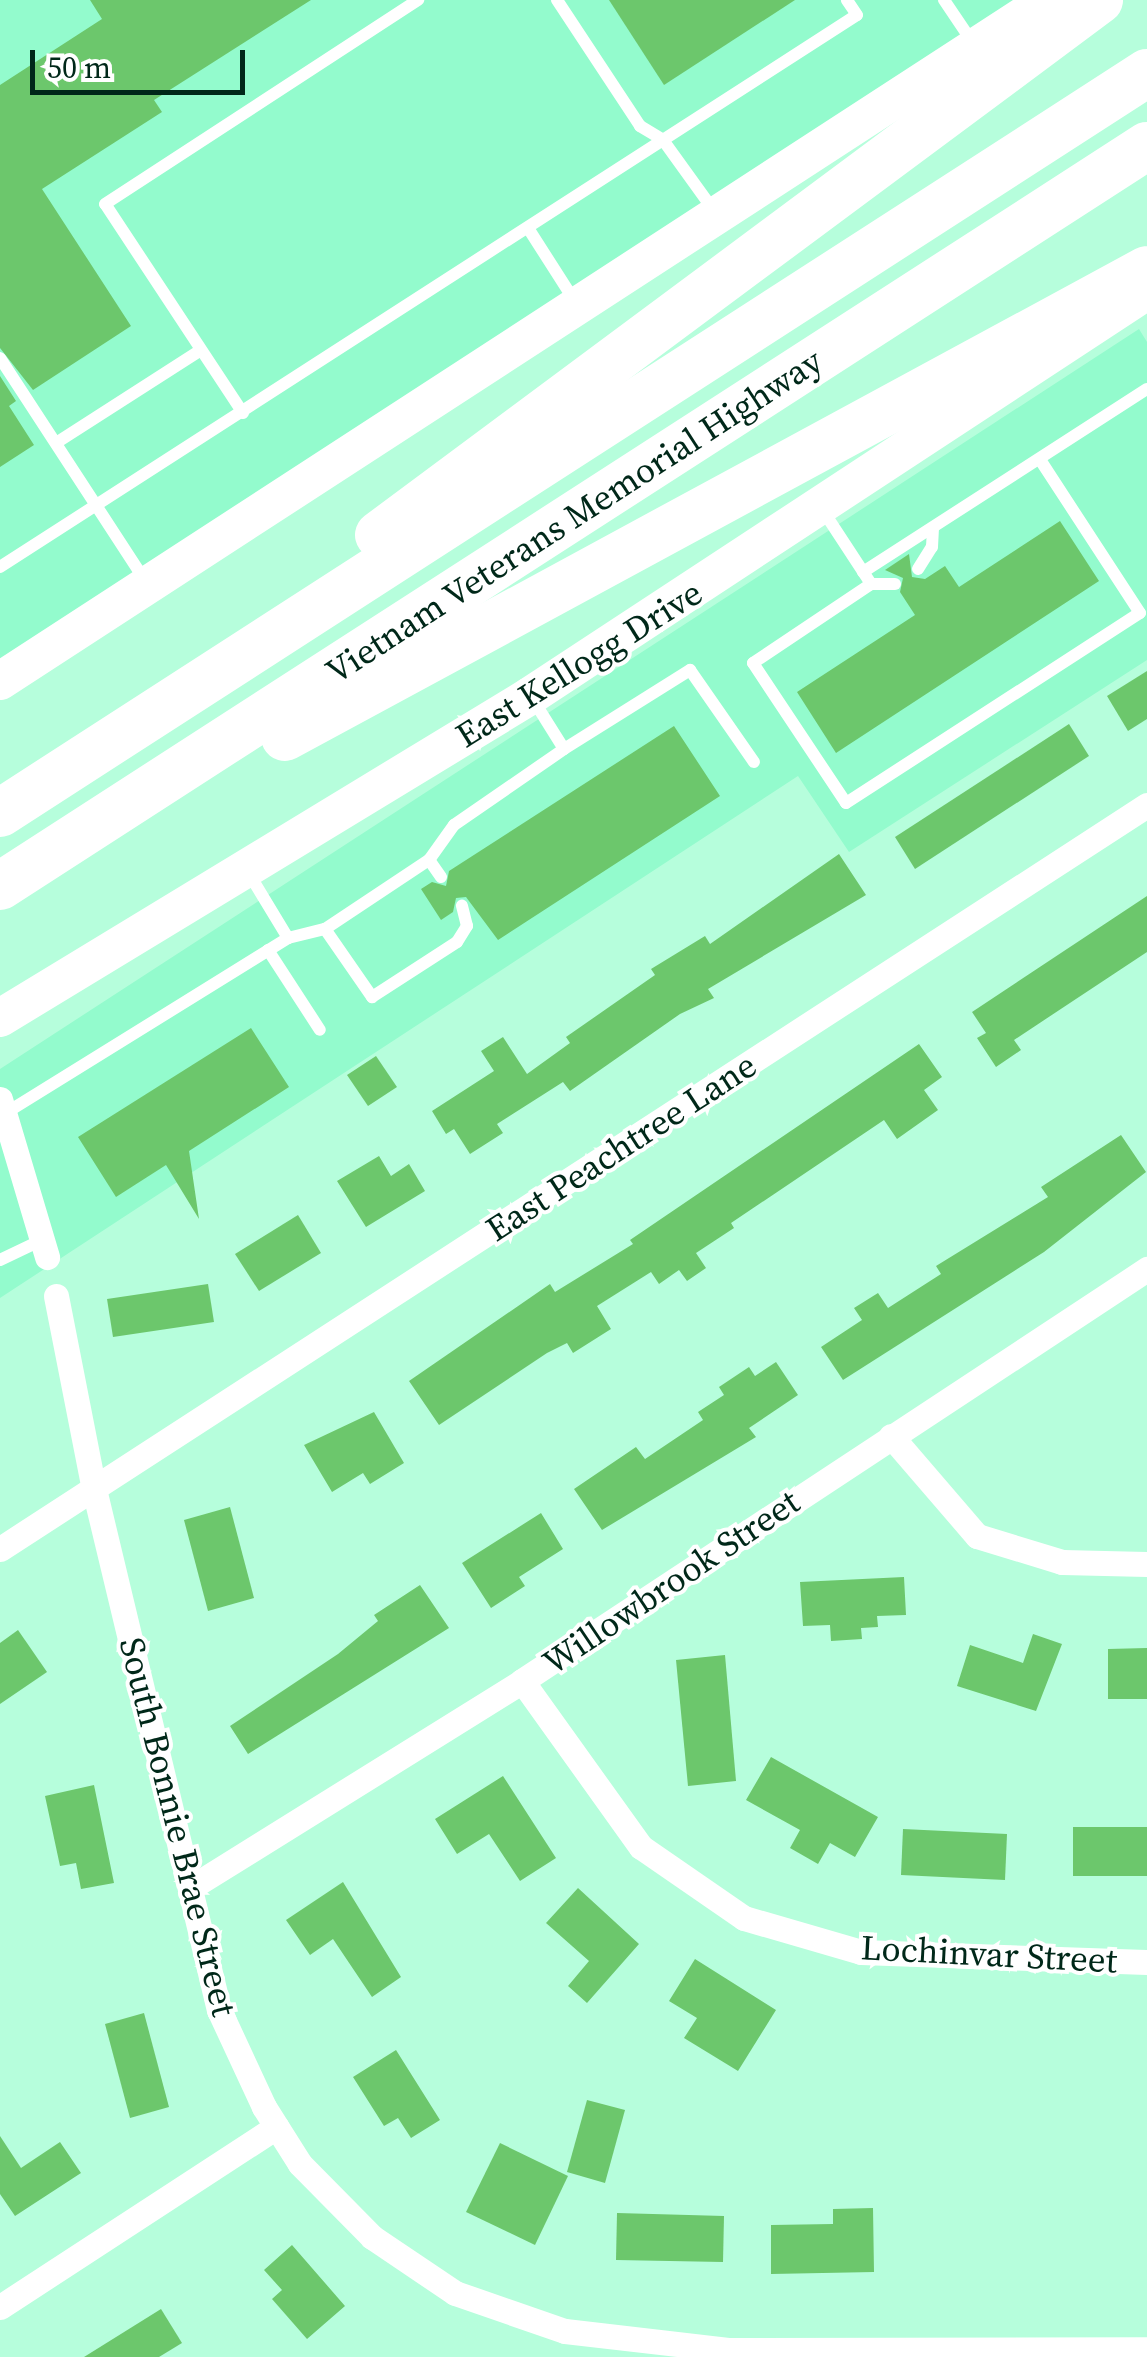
<!DOCTYPE html>
<html>
<head>
<meta charset="utf-8">
<style>
	body { margin:0 }
	#map { position:relative; width:1147px; height:2357px; overflow:hidden; background:#b6fedc; font-family:"Source Serif 4",serif }
	div>[style] { position:absolute }
	.built>* { inset:0; background:#93fbcd }
	.building>* { inset:0; background:#6cc76c }
	.service>* { height:12px; margin:-6px; padding:0 6px; transform-origin:6px; border-radius:6px; background:#fff }
	.minor>* { height:25px; margin:-12.5px; padding:0 12.5px; transform-origin:12.5px; border-radius:12.5px; background:#fff }
	.secondary>* { height:38px; margin:-19px; padding:0 19px; transform-origin:19px; border-radius:19px; background:#fff }
	.motorway>* { height:48px; margin:-24px; padding:0 24px; transform-origin:24px; border-radius:24px; background:#fff }
	span { translate:-50% -50%; white-space:nowrap; text-align:center; line-height:1.15; -webkit-text-stroke:8px #fff; paint-order:stroke }
	.street-label { font-size:35px; color:#002819 }
	.scale { position:absolute; left:30px; top:50px; width:215px; height:45px; box-sizing:border-box; border:5px solid #002819; border-top:0; padding-left:12px; font-size:30px; line-height:35px; white-space:nowrap; color:#002819; -webkit-text-stroke:8px #fff; paint-order:stroke }
</style>
</head>
<body>
<div id="map">
	<div class="built">
		<i style="clip-path:polygon(0 0,1024px 0,0 665px)"></i>
		<i style="clip-path:polygon(1139px 329px,1147px 342px,1147px 660px,849px 852px,798px 776px,0 1298px,0 1069px)"></i>
	</div>
	<div class="building">
		<i style="clip-path:polygon(90px 0,311px 0,154px 100px,162px 112px,42px 189px,131px 326px,33px 390px,0 348px,0 85px,102px 19px)"></i>
		<i style="clip-path:polygon(609px 0,795px 0,664px 85px)"></i>
		<i style="clip-path:polygon(0 376px,16px 401px,9px 406px,34px 445px,0 467px)"></i>
		<i style="clip-path:polygon(1060px 521px,1099px 581px,836px 753px,797px 692px,915px 615px,900px 592px,903px 578px,885px 570px,909px 554px,912px 577px,925px 579px,945px 566px,959px 587px)"></i>
		<i style="clip-path:polygon(1147px 671px,1147px 719px,1128px 731px,1107px 696px)"></i>
		<i style="clip-path:polygon(1069px 724px,1089px 756px,915px 869px,895px 837px)"></i>
		<i style="clip-path:polygon(674px 726px,720px 796px,498px 940px,466px 897px,456px 898px,453px 912px,441px 920px,421px 889px,432px 882px,446px 886px,449px 871px)"></i>
		<i style="clip-path:polygon(839px 854px,866px 895px,708px 989px,714px 998px,680px 1014px,570px 1091px,563px 1082px,497px 1124px,503px 1133px,470px 1154px,454px 1129px,446px 1134px,432px 1111px,494px 1071px,481px 1051px,503px 1037px,527px 1074px,570px 1043px,566px 1037px,655px 975px,651px 969px,705px 936px,710px 944px)"></i>
		<i style="clip-path:polygon(1147px 896px,1147px 952px,1014px 1040px,1021px 1050px,996px 1067px,977px 1038px,986px 1033px,972px 1012px)"></i>
		<i style="clip-path:polygon(251px 1028px,289px 1087px,189px 1151px,199px 1219px,166px 1165px,116px 1197px,78px 1137px)"></i>
		<i style="clip-path:polygon(919px 1044px,942px 1077px,924px 1090px,938px 1110px,897px 1139px,884px 1120px,731px 1223px,734px 1228px,696px 1253px,706px 1268px,687px 1281px,679px 1270px,659px 1284px,651px 1272px,597px 1306px,611px 1329px,573px 1353px,567px 1343px,547px 1353px,439px 1425px,409px 1381px,550px 1284px,555px 1292px,633px 1244px,630px 1240px)"></i>
		<i style="clip-path:polygon(376px 1056px,397px 1087px,368px 1106px,347px 1075px)"></i>
		<i style="clip-path:polygon(1121px 1135px,1146px 1172px,1044px 1252px,843px 1380px,821px 1347px,862px 1320px,854px 1308px,878px 1293px,888px 1308px,941px 1274px,936px 1266px,1048px 1197px,1041px 1187px)"></i>
		<i style="clip-path:polygon(379px 1156px,391px 1176px,409px 1164px,425px 1191px,366px 1227px,337px 1181px)"></i>
		<i style="clip-path:polygon(298px 1215px,321px 1253px,259px 1291px,235px 1254px)"></i>
		<i style="clip-path:polygon(208px 1284px,214px 1322px,113px 1337px,107px 1299px)"></i>
		<i style="clip-path:polygon(776px 1362px,798px 1395px,749px 1428px,756px 1437px,602px 1530px,574px 1489px,636px 1447px,645px 1459px,703px 1420px,698px 1412px,724px 1395px,719px 1387px,749px 1367px,755px 1376px)"></i>
		<i style="clip-path:polygon(374px 1412px,404px 1463px,370px 1484px,363px 1473px,332px 1492px,304px 1445px)"></i>
		<i style="clip-path:polygon(230px 1507px,254px 1598px,208px 1611px,184px 1520px)"></i>
		<i style="clip-path:polygon(541px 1513px,563px 1549px,519px 1577px,525px 1586px,491px 1608px,462px 1563px)"></i>
		<i style="clip-path:polygon(904px 1577px,906px 1615px,877px 1616px,878px 1627px,861px 1628px,862px 1639px,831px 1641px,830px 1625px,803px 1626px,800px 1582px)"></i>
		<i style="clip-path:polygon(420px 1585px,449px 1628px,248px 1754px,230px 1726px,338px 1654px,378px 1621px,374px 1615px)"></i>
		<i style="clip-path:polygon(18px 1630px,47px 1672px,0 1704px,0 1643px)"></i>
		<i style="clip-path:polygon(1033px 1634px,1062px 1644px,1036px 1711px,957px 1686px,970px 1645px,1023px 1663px)"></i>
		<i style="clip-path:polygon(1147px 1648px,1147px 1699px,1108px 1699px,1108px 1649px)"></i>
		<i style="clip-path:polygon(725px 1655px,736px 1781px,688px 1786px,676px 1660px)"></i>
		<i style="clip-path:polygon(771px 1757px,878px 1817px,855px 1857px,830px 1843px,818px 1864px,790px 1848px,800px 1830px,746px 1800px)"></i>
		<i style="clip-path:polygon(503px 1776px,556px 1858px,520px 1881px,489px 1834px,457px 1854px,435px 1819px)"></i>
		<i style="clip-path:polygon(94px 1785px,114px 1883px,81px 1889px,76px 1863px,60px 1866px,45px 1796px)"></i>
		<i style="clip-path:polygon(1073px 1827px,1147px 1827px,1147px 1876px,1073px 1876px)"></i>
		<i style="clip-path:polygon(903px 1829px,1007px 1834px,1005px 1880px,901px 1875px)"></i>
		<i style="clip-path:polygon(343px 1882px,401px 1977px,372px 1997px,333px 1939px,310px 1955px,286px 1920px)"></i>
		<i style="clip-path:polygon(578px 1888px,639px 1944px,587px 2003px,568px 1986px,589px 1961px,546px 1923px)"></i>
		<i style="clip-path:polygon(695px 1959px,776px 2010px,738px 2071px,684px 2038px,697px 2018px,669px 2001px)"></i>
		<i style="clip-path:polygon(144px 2013px,169px 2107px,130px 2118px,105px 2024px)"></i>
		<i style="clip-path:polygon(396px 2050px,440px 2120px,411px 2138px,398px 2118px,384px 2126px,353px 2077px)"></i>
		<i style="clip-path:polygon(587px 2100px,625px 2110px,605px 2183px,567px 2172px)"></i>
		<i style="clip-path:polygon(0 2136px,21px 2168px,60px 2142px,81px 2173px,15px 2216px,0 2194px)"></i>
		<i style="clip-path:polygon(500px 2143px,568px 2176px,535px 2245px,466px 2212px)"></i>
		<i style="clip-path:polygon(873px 2208px,874px 2272px,771px 2274px,771px 2225px,833px 2224px,833px 2209px)"></i>
		<i style="clip-path:polygon(617px 2213px,724px 2216px,723px 2262px,616px 2260px)"></i>
		<i style="clip-path:polygon(292px 2245px,345px 2306px,307px 2339px,272px 2299px,282px 2290px,264px 2270px)"></i>
		<i style="clip-path:polygon(161px 2309px,182px 2343px,159px 2357px,84px 2357px)"></i>
	</div>
	<div class="service">
		<i style="left:557px;top:0;width:151px;rotate:56.6deg"></i>
		<i style="left:640px;top:126px;width:27px;rotate:31deg"></i>
		<i style="left:663px;top:140px;width:89px;rotate:54.2deg"></i>
		<i style="left:944px;top:0;width:52px;rotate:56deg"></i>
		<i style="left:528px;top:228px;width:89px;rotate:57.4deg"></i>
		<i style="left:0;top:358px;width:267px;rotate:56.9deg"></i>
		<i style="left:243px;top:413px;width:250px;rotate:-123.4deg"></i>
		<i style="left:105px;top:204px;width:374px;rotate:-33.1deg"></i>
		<i style="left:56px;top:443px;width:172px;rotate:-32.7deg"></i>
		<i style="left:822px;top:509px;width:90px;rotate:56.8deg"></i>
		<i style="left:871px;top:584px;width:142px;rotate:146.2deg"></i>
		<i style="left:753px;top:663px;width:168px;rotate:56.4deg"></i>
		<i style="left:846px;top:803px;width:350px;rotate:-32.9deg"></i>
		<i style="left:1140px;top:613px;width:181px;rotate:-123.1deg"></i>
		<i style="left:0;top:567px;width:1019px;rotate:-32.79deg"></i>
		<i style="left:857px;top:15px;width:18px;rotate:-124deg"></i>
		<i style="left:918px;top:569px;width:26px;rotate:-58deg"></i>
		<i style="left:932px;top:547px;width:17px;rotate:-87deg"></i>
		<i style="left:863px;top:572px;width:338px;rotate:-32.8deg"></i>
		<i style="left:871px;top:584px;width:24px"></i>
		<i style="left:564px;top:749px;width:149px;rotate:-32.1deg"></i>
		<i style="left:690px;top:670px;width:112px;rotate:55.2deg"></i>
		<i style="left:441px;top:877px;width:21px;rotate:-125deg"></i>
		<i style="left:429px;top:860px;width:43px;rotate:-54.5deg"></i>
		<i style="left:454px;top:825px;width:134px;rotate:-34.6deg"></i>
		<i style="left:564px;top:749px;width:60px;rotate:-122.1deg"></i>
		<i style="left:325px;top:929px;width:125px;rotate:-33.6deg"></i>
		<i style="left:288px;top:938px;width:38px;rotate:-14deg"></i>
		<i style="left:325px;top:929px;width:83px;rotate:55.3deg"></i>
		<i style="left:372px;top:997px;width:101px;rotate:-32.9deg"></i>
		<i style="left:457px;top:942px;width:19px;rotate:-58deg"></i>
		<i style="left:467px;top:926px;width:21px;rotate:-104deg"></i>
		<i style="left:268px;top:950px;width:95px;rotate:57deg"></i>
		<i style="left:1px;top:1116px;width:338px;rotate:-31.8deg"></i>
		<i style="left:288px;top:938px;width:77px;rotate:-121.2deg"></i>
		<i style="left:0;top:1260px;width:47px;rotate:-25.5deg"></i>
	</div>
	<div class="minor">
		<i style="left:0;top:1099px;width:165px;rotate:73.4deg"></i>
		<i style="left:56px;top:1296px;width:197px;rotate:78.9deg"></i>
		<i style="left:94px;top:1489px;width:536px;rotate:76.51deg"></i>
		<i style="left:219px;top:2010px;width:107px;rotate:65.1deg"></i>
		<i style="left:264px;top:2107px;width:67px;rotate:57.7deg"></i>
		<i style="left:300px;top:2164px;width:103px;rotate:45.4deg"></i>
		<i style="left:372px;top:2237px;width:100px;rotate:34deg"></i>
		<i style="left:455px;top:2293px;width:116px;rotate:19.1deg"></i>
		<i style="left:565px;top:2331px;width:164px;rotate:6.6deg"></i>
		<i style="left:728px;top:2350px;width:419px;rotate:-0.1deg"></i>
		<i style="left:891px;top:1436px;width:132px;rotate:49.3deg"></i>
		<i style="left:977px;top:1536px;width:89px;rotate:17deg"></i>
		<i style="left:1062px;top:1562px;width:85px;rotate:1.3deg"></i>
		<i style="left:0;top:1549px;width:1367px;rotate:-32.97deg"></i>
		<i style="left:522px;top:1681px;width:204px;rotate:54.4deg"></i>
		<i style="left:641px;top:1847px;width:125px;rotate:34.6deg"></i>
		<i style="left:744px;top:1918px;width:122px;rotate:16.2deg"></i>
		<i style="left:861px;top:1952px;width:286px;rotate:2deg"></i>
		<i style="left:190px;top:1888px;width:391px;rotate:-31.9deg"></i>
		<i style="left:522px;top:1681px;width:749px;rotate:-33.39deg"></i>
		<i style="left:0;top:2307px;width:330px;rotate:-33.1deg"></i>
	</div>
	<div class="secondary">
		<i style="left:0;top:681px;width:1250px;rotate:-33.02deg"></i>
		<i style="left:0;top:1018px;width:620px;rotate:-31.28deg"></i>
		<i style="left:530px;top:696px;width:732px;rotate:-33.3deg"></i>
	</div>
	<div class="motorway">
		<i style="left:379px;top:535px;width:897px;rotate:-36.61deg"></i>
		<i style="left:285px;top:737px;width:980px;rotate:-28.45deg"></i>
		<i style="left:0;top:813px;width:1365px;rotate:-32.83deg"></i>
		<i style="left:0;top:886px;width:1365px;rotate:-32.83deg"></i>
	</div>
	<div class="street-label">
		<span style="left:574px;top:516px;rotate:-33deg">Vietnam Veterans Memorial Highway</span>
		<span style="left:579px;top:664px;rotate:-32deg">East Kellogg Drive</span>
		<span style="left:621px;top:1147px;rotate:-33deg">East Peachtree Lane</span>
		<span style="left:671px;top:1582px;rotate:-34deg">Willowbrook Street</span>
		<span style="left:178px;top:1827px;rotate:76deg">South Bonnie Brae Street</span>
		<span style="left:989px;top:1954px;rotate:3deg">Lochinvar Street</span>
	</div>
	<div class="scale">50 m</div>
</div>
</body>
</html>
